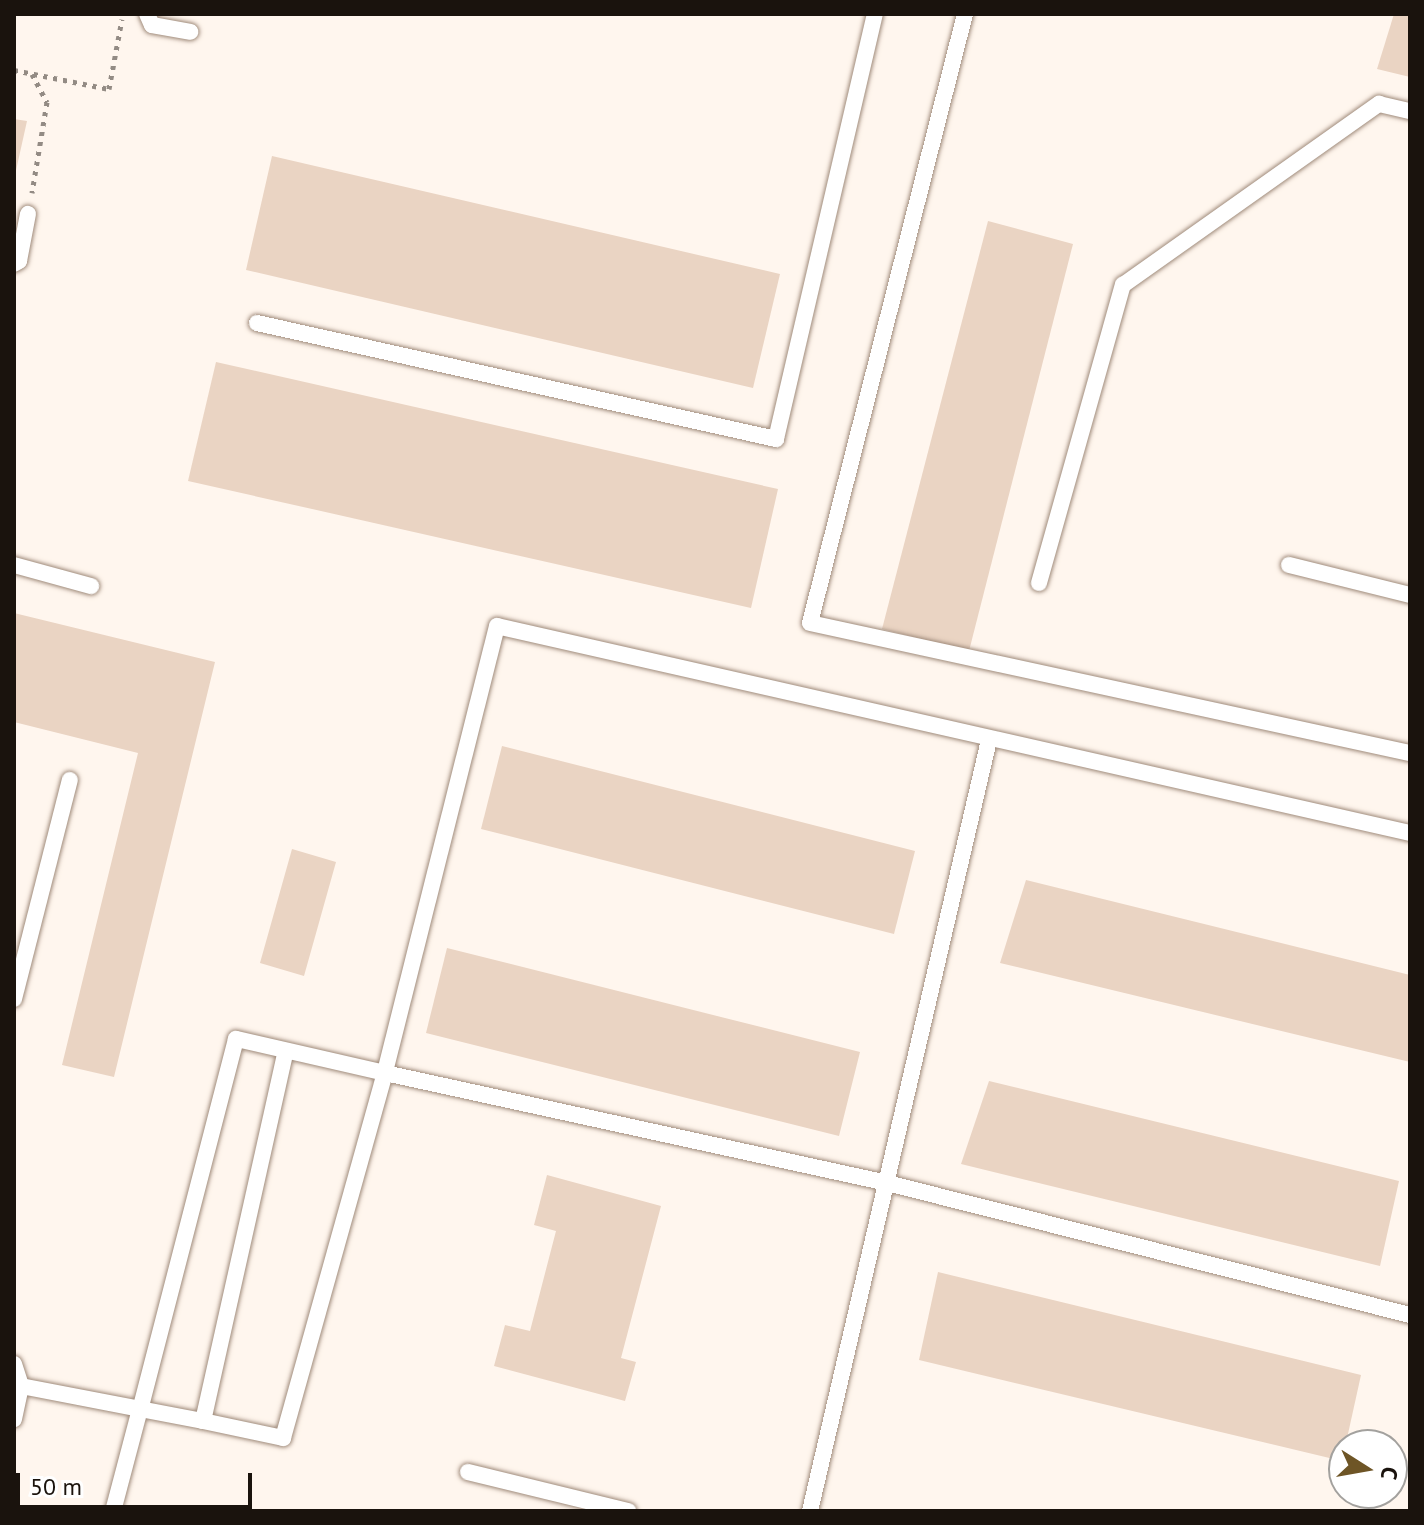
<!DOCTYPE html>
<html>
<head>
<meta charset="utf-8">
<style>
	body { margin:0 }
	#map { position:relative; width:1424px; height:1525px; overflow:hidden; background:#fff6ee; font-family:"PT Sans",sans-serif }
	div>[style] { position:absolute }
	.building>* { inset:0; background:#ead4c3 }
	.path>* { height:5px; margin-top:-2.5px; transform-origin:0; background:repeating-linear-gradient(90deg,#938b84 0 4px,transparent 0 10px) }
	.roads { filter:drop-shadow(0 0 2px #a08b7b) drop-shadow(0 0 2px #a08b7b) }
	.service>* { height:16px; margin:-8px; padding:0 8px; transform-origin:8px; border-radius:8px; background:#fff }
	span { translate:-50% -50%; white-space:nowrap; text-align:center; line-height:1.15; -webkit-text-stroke:8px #fff; paint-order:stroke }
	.frame { position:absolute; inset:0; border:16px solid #1a130d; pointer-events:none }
	.north { position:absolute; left:1328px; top:1429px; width:80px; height:80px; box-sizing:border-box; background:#fff; border:2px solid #a3a19e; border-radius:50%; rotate:101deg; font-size:22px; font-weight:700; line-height:32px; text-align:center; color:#1a130d }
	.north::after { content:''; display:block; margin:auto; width:28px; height:36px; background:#6e5526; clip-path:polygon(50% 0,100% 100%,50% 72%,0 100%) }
	.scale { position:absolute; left:16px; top:1473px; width:236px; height:36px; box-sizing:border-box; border:4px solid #1a130d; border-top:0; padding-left:10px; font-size:24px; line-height:28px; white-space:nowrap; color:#1a130d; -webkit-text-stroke:6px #fff; paint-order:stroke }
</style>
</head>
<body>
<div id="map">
	<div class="building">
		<i style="clip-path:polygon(1394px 14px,1410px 16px,1410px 77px,1377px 69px)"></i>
		<i style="clip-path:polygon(14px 119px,27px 121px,15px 175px,14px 175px)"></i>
		<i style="clip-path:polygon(272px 156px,780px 274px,753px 388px,246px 270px)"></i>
		<i style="clip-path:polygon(988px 221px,1073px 244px,969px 651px,882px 629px)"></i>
		<i style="clip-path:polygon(216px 362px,778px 489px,751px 608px,188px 481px)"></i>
		<i style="clip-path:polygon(14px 613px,215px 662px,114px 1077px,62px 1065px,138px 753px,14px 722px)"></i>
		<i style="clip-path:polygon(502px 746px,915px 851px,894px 934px,481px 829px)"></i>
		<i style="clip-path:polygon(292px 849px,336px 862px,304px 976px,260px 963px)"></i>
		<i style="clip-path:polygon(1026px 880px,1410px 975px,1410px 1062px,1000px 963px)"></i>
		<i style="clip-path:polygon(447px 948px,860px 1052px,839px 1136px,426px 1033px)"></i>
		<i style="clip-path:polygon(989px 1081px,1399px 1181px,1380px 1266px,961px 1164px)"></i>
		<i style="clip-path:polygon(547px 1175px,661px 1206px,621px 1358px,636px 1362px,625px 1401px,494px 1366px,505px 1325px,530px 1331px,556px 1231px,534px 1225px)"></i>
		<i style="clip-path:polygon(938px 1272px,1361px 1375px,1342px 1461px,919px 1360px)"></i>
	</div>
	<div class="path">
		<i style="left:14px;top:70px;width:97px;rotate:11.3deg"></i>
		<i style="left:109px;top:89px;width:71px;rotate:-79.5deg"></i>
		<i style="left:32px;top:74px;width:32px;rotate:62deg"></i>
		<i style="left:47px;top:102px;width:92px;rotate:99.4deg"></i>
	</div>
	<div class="roads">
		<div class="service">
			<i style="left:147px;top:14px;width:12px;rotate:66deg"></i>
			<i style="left:152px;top:25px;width:39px;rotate:10deg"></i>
			<i style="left:965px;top:14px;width:628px;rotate:104.28deg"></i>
			<i style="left:810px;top:623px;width:614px;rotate:12.23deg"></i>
			<i style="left:14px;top:264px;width:6px;rotate:-31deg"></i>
			<i style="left:19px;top:261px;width:48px;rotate:-79.2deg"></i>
			<i style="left:257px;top:323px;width:532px;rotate:12.6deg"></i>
			<i style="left:776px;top:439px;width:436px;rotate:-76.9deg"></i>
			<i style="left:14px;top:565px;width:80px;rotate:15.3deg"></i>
			<i style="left:1289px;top:565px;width:125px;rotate:13.9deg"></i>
			<i style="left:1039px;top:583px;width:310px;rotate:-74.3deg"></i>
			<i style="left:1123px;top:285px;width:314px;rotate:-35.3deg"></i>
			<i style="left:1379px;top:104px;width:32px;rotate:13deg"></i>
			<i style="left:1410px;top:833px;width:936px;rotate:-167.23deg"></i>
			<i style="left:497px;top:626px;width:461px;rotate:104.1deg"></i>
			<i style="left:385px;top:1073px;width:510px;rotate:12.35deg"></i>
			<i style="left:883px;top:1182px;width:544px;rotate:14.16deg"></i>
			<i style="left:14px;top:999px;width:226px;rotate:-75.7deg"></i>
			<i style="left:14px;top:1364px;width:23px;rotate:72deg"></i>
			<i style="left:21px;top:1386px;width:34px;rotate:102deg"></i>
			<i style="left:21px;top:1386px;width:121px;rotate:10.9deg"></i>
			<i style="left:140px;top:1409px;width:64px;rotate:10.8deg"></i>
			<i style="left:203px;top:1421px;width:82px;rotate:12deg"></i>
			<i style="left:283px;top:1438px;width:379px;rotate:-74.4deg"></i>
			<i style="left:385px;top:1073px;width:153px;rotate:-167.1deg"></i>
			<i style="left:236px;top:1039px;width:382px;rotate:104.5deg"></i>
			<i style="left:140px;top:1409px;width:106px;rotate:104.8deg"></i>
			<i style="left:203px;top:1421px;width:379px;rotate:-77.4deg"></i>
			<i style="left:468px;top:1472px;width:165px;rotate:13.7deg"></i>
			<i style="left:810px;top:1511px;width:792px;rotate:-76.93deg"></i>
		</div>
	</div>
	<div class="frame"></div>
	<div class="north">С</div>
	<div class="scale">50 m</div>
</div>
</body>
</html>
